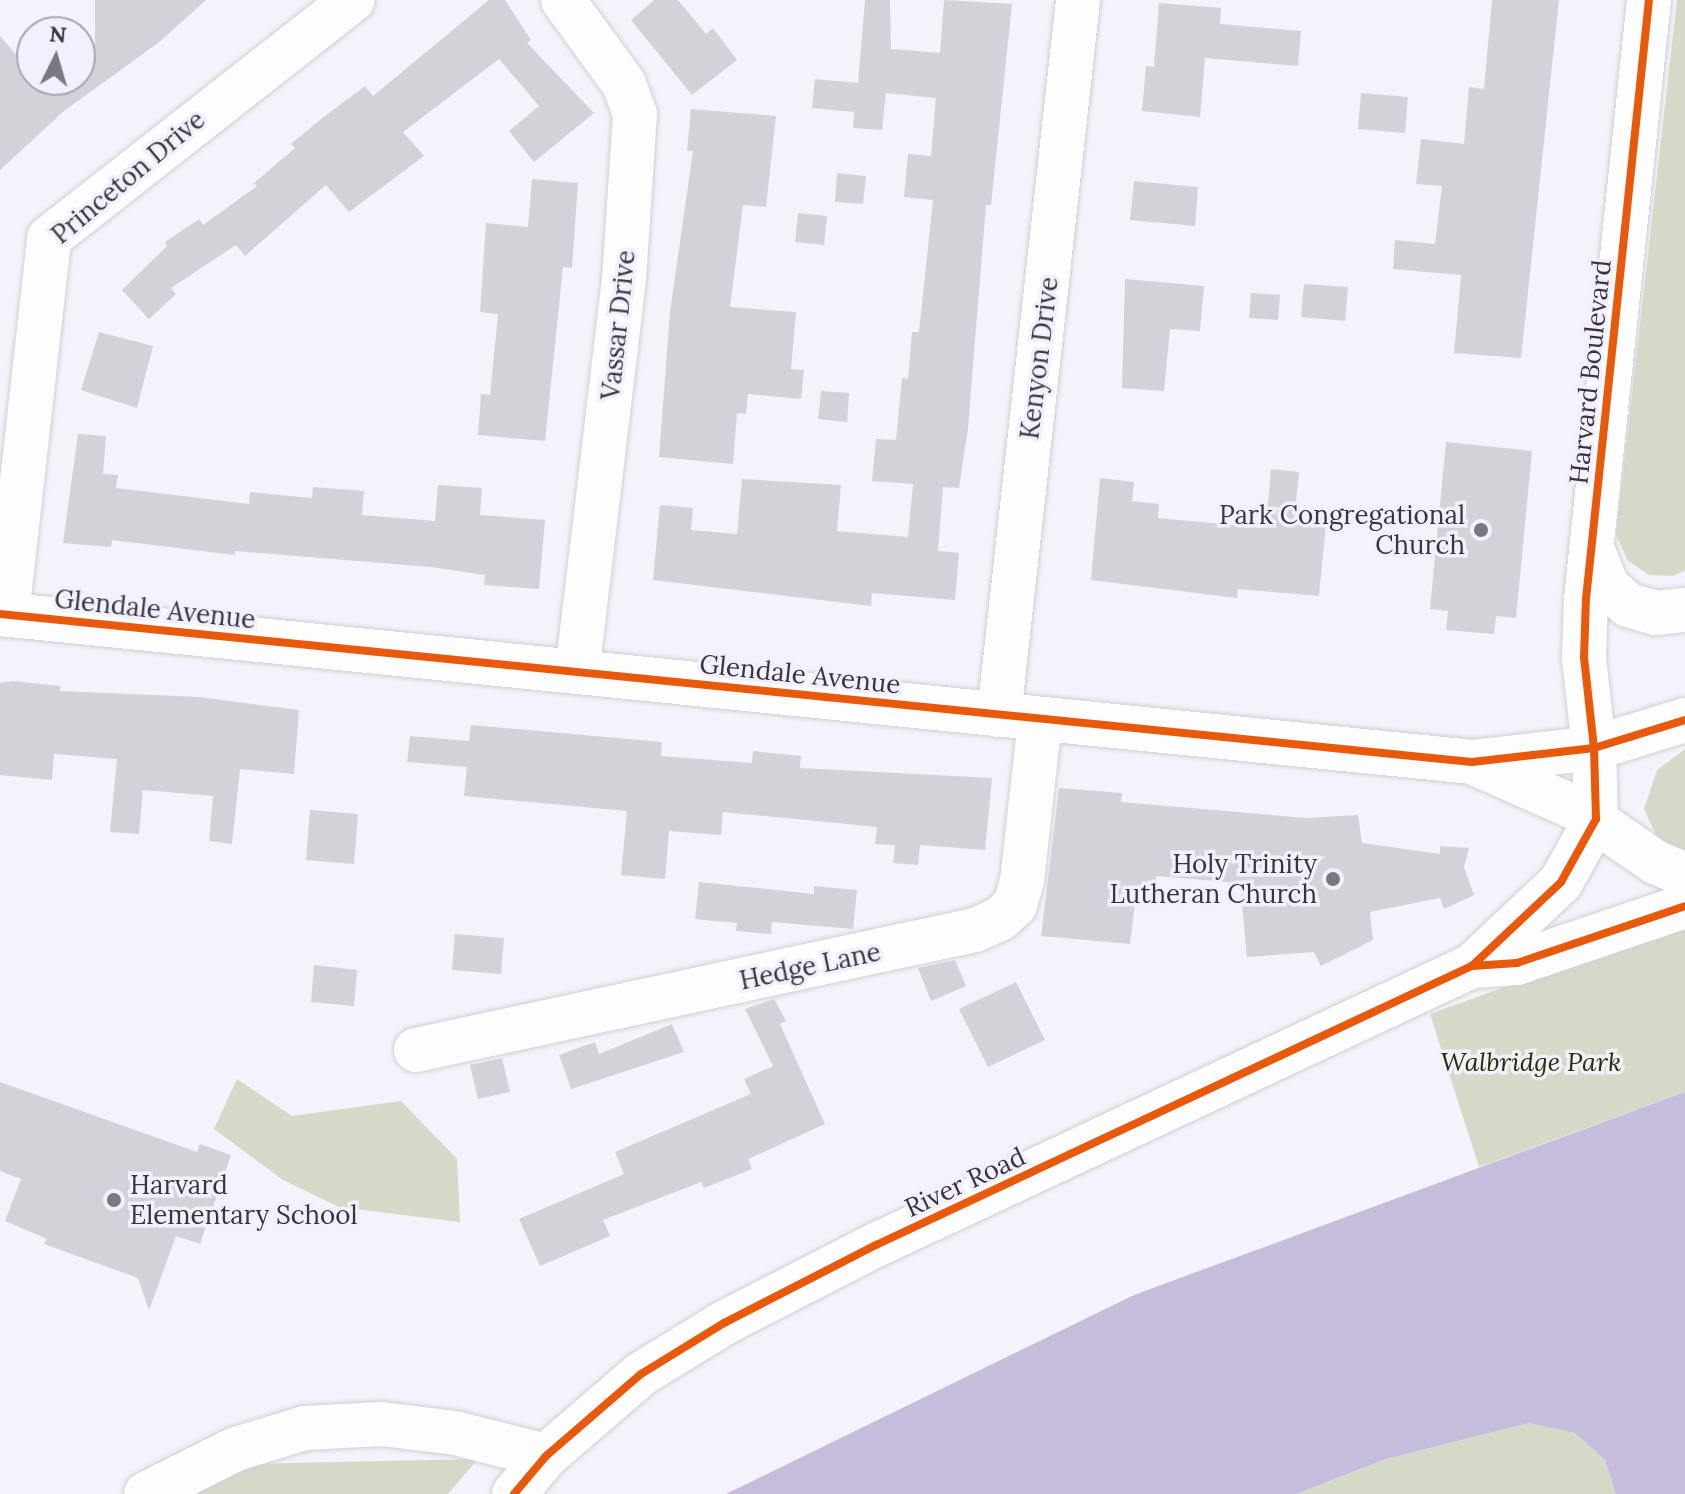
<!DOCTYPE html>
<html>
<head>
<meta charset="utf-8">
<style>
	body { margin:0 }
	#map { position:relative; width:1685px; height:1494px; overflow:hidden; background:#f4f2fa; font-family:Lora,serif }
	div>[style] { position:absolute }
	.green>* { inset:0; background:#d5dac8 }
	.water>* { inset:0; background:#c6bcdb }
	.building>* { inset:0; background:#d4d2d8 }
	.roads { filter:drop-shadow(0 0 2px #d1d0d6) drop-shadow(0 0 2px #d1d0d6) }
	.minor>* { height:44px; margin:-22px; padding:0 22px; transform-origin:22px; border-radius:22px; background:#fdfdfe }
	.cycleway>* { height:8px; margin:-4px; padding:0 4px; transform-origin:4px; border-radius:4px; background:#e8590c }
	.dots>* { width:22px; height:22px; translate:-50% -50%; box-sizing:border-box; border:4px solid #f3effd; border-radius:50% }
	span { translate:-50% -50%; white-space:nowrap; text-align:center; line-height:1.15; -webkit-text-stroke:7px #f3effd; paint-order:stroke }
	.street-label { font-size:26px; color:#38363c }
	.poi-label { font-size:26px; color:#38363c }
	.right { translate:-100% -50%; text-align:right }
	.left { translate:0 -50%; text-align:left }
	.park-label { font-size:26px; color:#283000; font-style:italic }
	.north { position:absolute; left:16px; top:16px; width:80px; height:80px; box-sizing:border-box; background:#f3effd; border:2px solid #a8a5b0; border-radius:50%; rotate:5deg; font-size:22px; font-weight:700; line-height:32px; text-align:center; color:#38363c }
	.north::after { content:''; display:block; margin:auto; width:28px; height:36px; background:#7a787e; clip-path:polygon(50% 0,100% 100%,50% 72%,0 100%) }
</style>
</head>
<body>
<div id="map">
	<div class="green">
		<i style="clip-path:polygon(1677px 0,1685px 0,1685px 571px,1673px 576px,1649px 575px,1628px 561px,1616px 535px)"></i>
		<i style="clip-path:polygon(1685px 749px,1685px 857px,1662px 848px,1644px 809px,1657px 770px)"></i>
		<i style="clip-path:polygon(1685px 922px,1685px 1092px,1479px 1167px,1430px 1014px)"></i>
		<i style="clip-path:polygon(237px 1079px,292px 1116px,401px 1101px,457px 1159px,460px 1222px,339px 1207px,283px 1180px,214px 1129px)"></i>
		<i style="clip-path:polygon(1529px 1423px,1575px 1433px,1605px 1460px,1616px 1494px,1296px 1494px,1386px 1459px)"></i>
		<i style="clip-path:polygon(478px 1459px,448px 1494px,184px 1494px,242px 1464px)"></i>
	</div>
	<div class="water">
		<i style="clip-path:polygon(1685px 1092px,1685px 1494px,1616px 1494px,1605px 1460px,1575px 1433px,1529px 1423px,1386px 1459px,1296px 1494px,726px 1494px,1134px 1295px)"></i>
	</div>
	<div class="building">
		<i style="clip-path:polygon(95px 0,206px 0,158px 43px,64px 111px,0 170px,0 36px,18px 57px,32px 46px,32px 80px,80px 80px,80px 32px,95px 52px)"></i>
		<i style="clip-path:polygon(489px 0,505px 0,531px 40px,527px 43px,594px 113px,534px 162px,509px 131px,539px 106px,499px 59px,403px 132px,424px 156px,349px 212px,326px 185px,245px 256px,236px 245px,171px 288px,176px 294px,149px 319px,122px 290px,167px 246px,165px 242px,199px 219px,203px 225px,257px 186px,254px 183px,295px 148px,291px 144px,321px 119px,365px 86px,373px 96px)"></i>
		<i style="clip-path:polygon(654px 0,678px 0,706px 34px,713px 28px,737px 60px,692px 95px,631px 20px)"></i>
		<i style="clip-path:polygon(865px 0,890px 0,891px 49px,940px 53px,944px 0,1012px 4px,991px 205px,986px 205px,968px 428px,959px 488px,943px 487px,938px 551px,959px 553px,955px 600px,872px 593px,871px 606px,653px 580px,660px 505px,693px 508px,691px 530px,737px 534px,742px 479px,841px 485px,837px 531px,908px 537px,913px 484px,872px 481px,876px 439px,896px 440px,902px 378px,908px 379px,912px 332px,919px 332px,933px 200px,904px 197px,908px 154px,931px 156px,936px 98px,886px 93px,882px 130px,853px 128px,854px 112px,812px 108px,815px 79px,858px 83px)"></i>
		<i style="clip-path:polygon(1492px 0,1559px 0,1521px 358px,1454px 353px,1461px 275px,1393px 269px,1395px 240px,1435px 244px,1442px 186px,1416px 184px,1421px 139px,1464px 144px,1469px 87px,1484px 89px)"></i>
		<i style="clip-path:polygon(1159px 3px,1221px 8px,1220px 24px,1301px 31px,1298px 66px,1205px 58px,1200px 117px,1142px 111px,1146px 66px,1154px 67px)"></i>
		<i style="clip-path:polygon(1361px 93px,1408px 97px,1405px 133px,1358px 129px)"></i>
		<i style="clip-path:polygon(691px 109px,776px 116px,766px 207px,743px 205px,730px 307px,796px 312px,791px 369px,804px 370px,801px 399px,748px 394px,746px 414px,737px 413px,733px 464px,659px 457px,670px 312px,693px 151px,687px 151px)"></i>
		<i style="clip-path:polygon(837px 173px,866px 176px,863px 204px,835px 202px)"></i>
		<i style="clip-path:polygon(532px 179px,578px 183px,572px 268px,563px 267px,545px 441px,478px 435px,481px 394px,490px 395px,498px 314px,480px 312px,486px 223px,528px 227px)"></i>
		<i style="clip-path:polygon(1134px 181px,1198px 187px,1195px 226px,1130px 220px)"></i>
		<i style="clip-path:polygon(798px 213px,827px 216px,824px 245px,795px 242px)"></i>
		<i style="clip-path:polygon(1125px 279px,1204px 286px,1200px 331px,1170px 329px,1164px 391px,1122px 388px)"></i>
		<i style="clip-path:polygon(1304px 284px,1348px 287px,1345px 321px,1301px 317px)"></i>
		<i style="clip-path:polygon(1251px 293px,1280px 295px,1278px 320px,1249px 318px)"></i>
		<i style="clip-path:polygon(99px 332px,153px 346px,137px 408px,81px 390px)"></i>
		<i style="clip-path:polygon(821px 391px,849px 393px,847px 422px,818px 419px)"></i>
		<i style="clip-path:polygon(78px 434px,106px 436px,103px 474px,118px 475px,116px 488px,249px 504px,250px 492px,312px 498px,313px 487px,364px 491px,362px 515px,435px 521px,438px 485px,482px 488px,480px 515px,545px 520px,539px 589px,484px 585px,485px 575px,431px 567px,235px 551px,235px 555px,112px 540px,111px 547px,63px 543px)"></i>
		<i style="clip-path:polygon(1446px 442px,1532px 451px,1516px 618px,1496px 616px,1494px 634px,1446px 630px,1448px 611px,1430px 609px)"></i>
		<i style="clip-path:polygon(1271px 469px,1299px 472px,1294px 521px,1326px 524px,1319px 596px,1238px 589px,1237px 598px,1091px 580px,1100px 478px,1134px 482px,1132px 501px,1159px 504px,1158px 518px,1266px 528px)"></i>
		<i style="clip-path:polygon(13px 681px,60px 686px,60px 691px,199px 697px,299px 710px,294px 774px,240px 769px,232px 844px,209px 841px,213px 796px,143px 790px,139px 834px,110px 832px,117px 759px,54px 754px,52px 780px,0 775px,0 683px)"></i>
		<i style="clip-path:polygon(471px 725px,662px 742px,661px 756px,752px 763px,753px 751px,801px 756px,800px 768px,992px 778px,985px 850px,920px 845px,918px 865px,893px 863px,895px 845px,875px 844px,877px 827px,723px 812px,721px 835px,669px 831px,665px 879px,621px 875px,627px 811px,464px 796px,467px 767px,407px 762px,410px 736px,469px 741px)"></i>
		<i style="clip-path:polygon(1059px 788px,1122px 793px,1121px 802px,1306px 818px,1358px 815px,1362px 843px,1440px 854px,1440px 846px,1469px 848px,1464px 867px,1474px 895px,1444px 909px,1440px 898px,1370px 912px,1373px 940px,1321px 966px,1314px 952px,1247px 957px,1240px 883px,1156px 876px,1156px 895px,1136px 895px,1130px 944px,1041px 936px)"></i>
		<i style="clip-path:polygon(310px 810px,358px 814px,354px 864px,306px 860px)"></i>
		<i style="clip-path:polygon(699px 882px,814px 894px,814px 886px,857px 890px,853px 929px,772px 922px,771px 934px,736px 931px,737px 923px,695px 919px)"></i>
		<i style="clip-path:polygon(455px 934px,504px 938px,501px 974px,452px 970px)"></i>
		<i style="clip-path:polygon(955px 960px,966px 986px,931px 1001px,918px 968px)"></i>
		<i style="clip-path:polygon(314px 965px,357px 970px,354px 1006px,311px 1002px)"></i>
		<i style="clip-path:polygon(1016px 982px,1045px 1040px,988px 1067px,959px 1009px)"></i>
		<i style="clip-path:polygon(774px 999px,786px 1021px,780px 1024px,825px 1124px,748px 1159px,752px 1169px,704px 1188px,701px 1182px,603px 1220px,610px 1236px,540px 1266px,519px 1219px,624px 1174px,615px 1152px,751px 1094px,744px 1079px,773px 1066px,745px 1009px)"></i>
		<i style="clip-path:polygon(672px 1024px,684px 1052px,571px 1089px,559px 1055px,595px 1042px,599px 1054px)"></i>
		<i style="clip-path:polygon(502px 1058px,510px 1092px,478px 1099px,470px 1065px)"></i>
		<i style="clip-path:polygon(0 1082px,197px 1152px,200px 1144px,231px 1155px,200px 1244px,176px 1236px,149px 1310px,138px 1278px,44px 1244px,47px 1239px,5px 1221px,21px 1179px,0 1171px)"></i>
	</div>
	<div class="roads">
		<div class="minor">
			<i style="left:563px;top:0;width:104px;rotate:54deg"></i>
			<i style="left:624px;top:84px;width:32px;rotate:70deg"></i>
			<i style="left:635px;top:114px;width:165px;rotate:93.8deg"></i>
			<i style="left:624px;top:279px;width:395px;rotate:96.8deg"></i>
			<i style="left:1592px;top:548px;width:41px;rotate:68.5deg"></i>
			<i style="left:1607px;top:586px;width:28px;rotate:42deg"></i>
			<i style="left:1628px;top:605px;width:29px;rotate:16deg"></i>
			<i style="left:1656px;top:613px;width:29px;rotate:-6deg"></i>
			<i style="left:0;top:614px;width:1479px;rotate:5.74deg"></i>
			<i style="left:1472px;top:762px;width:123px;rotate:-6.5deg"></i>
			<i style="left:1594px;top:748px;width:95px;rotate:-17.1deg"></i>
			<i style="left:7px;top:615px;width:379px;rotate:-83.6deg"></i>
			<i style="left:49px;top:238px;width:386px;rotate:-38.1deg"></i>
			<i style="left:999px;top:715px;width:719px;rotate:-83.69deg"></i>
			<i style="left:1474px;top:763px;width:114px;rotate:23.9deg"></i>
			<i style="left:1578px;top:809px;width:93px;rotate:34.5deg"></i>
			<i style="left:1655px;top:862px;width:33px;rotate:23deg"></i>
			<i style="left:1472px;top:966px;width:45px;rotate:-3.8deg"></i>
			<i style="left:1517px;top:963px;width:177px;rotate:-18.7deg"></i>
			<i style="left:416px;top:1050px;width:572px;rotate:-12.12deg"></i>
			<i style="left:975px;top:930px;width:27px;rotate:-24deg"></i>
			<i style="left:1000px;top:919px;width:21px;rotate:-43deg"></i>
			<i style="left:1015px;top:905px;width:25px;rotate:-74deg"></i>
			<i style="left:1022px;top:881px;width:161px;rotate:-83.6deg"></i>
			<i style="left:146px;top:1494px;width:101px;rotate:-26.6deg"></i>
			<i style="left:236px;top:1449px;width:72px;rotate:-16.9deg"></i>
			<i style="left:305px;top:1428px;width:77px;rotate:-3deg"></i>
			<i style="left:382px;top:1424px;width:74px;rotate:7deg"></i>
			<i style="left:455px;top:1433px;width:94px;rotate:14.2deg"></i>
			<i style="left:514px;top:1494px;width:50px;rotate:-49.9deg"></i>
			<i style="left:546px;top:1456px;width:125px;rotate:-40.8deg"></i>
			<i style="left:641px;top:1374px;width:97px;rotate:-31.6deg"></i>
			<i style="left:724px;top:1323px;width:171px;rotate:-27.2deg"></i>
			<i style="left:876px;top:1245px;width:658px;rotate:-25.09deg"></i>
			<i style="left:1472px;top:966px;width:122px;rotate:-43.3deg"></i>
			<i style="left:1561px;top:882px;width:72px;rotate:-60.9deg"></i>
			<i style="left:1596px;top:819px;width:71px;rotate:-91.6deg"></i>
			<i style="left:1594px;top:748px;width:91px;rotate:-96.3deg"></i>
			<i style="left:1584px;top:658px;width:59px;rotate:-88.1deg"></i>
			<i style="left:1586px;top:599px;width:602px;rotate:-84deg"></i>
		</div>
	</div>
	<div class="cycleway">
		<i style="left:0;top:614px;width:1479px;rotate:5.74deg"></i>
		<i style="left:1472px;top:762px;width:123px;rotate:-6.5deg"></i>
		<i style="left:1594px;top:748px;width:95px;rotate:-17.1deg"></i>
		<i style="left:1472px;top:966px;width:45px;rotate:-3.8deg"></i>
		<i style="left:1517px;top:963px;width:177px;rotate:-18.7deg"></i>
		<i style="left:514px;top:1494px;width:50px;rotate:-49.9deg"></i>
		<i style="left:546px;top:1456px;width:125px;rotate:-40.8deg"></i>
		<i style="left:641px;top:1374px;width:97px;rotate:-31.6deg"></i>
		<i style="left:724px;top:1323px;width:171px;rotate:-27.2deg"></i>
		<i style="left:876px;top:1245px;width:658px;rotate:-25.09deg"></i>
		<i style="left:1472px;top:966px;width:122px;rotate:-43.3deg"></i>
		<i style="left:1561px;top:882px;width:72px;rotate:-60.9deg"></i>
		<i style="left:1596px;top:819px;width:71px;rotate:-91.6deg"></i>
		<i style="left:1594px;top:748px;width:91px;rotate:-96.3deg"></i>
		<i style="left:1584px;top:658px;width:59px;rotate:-88.1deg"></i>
		<i style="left:1586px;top:599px;width:602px;rotate:-84deg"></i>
	</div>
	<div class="dots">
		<i style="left:1481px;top:530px;background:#7a787e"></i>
		<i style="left:1333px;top:879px;background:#7a787e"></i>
		<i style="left:114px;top:1200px;background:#7a787e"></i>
	</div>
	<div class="street-label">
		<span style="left:128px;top:177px;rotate:-40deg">Princeton Drive</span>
		<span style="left:618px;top:325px;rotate:-84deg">Vassar Drive</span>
		<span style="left:1039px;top:358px;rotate:-83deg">Kenyon Drive</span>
		<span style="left:1590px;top:372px;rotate:-84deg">Harvard Boulevard</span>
		<span style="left:155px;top:609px;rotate:6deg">Glendale Avenue</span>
		<span style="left:800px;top:674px;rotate:6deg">Glendale Avenue</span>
		<span style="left:810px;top:966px;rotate:-12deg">Hedge Lane</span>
		<span style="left:965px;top:1182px;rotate:-25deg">River Road</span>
	</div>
	<div class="poi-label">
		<span class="right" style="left:1465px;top:530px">Park Congregational<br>Church</span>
		<span class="right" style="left:1317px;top:879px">Holy Trinity<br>Lutheran Church</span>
		<span class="left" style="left:130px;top:1200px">Harvard<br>Elementary School</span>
	</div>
	<div class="park-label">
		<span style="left:1531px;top:1062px">Walbridge Park</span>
	</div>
	<div class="north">N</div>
</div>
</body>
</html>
